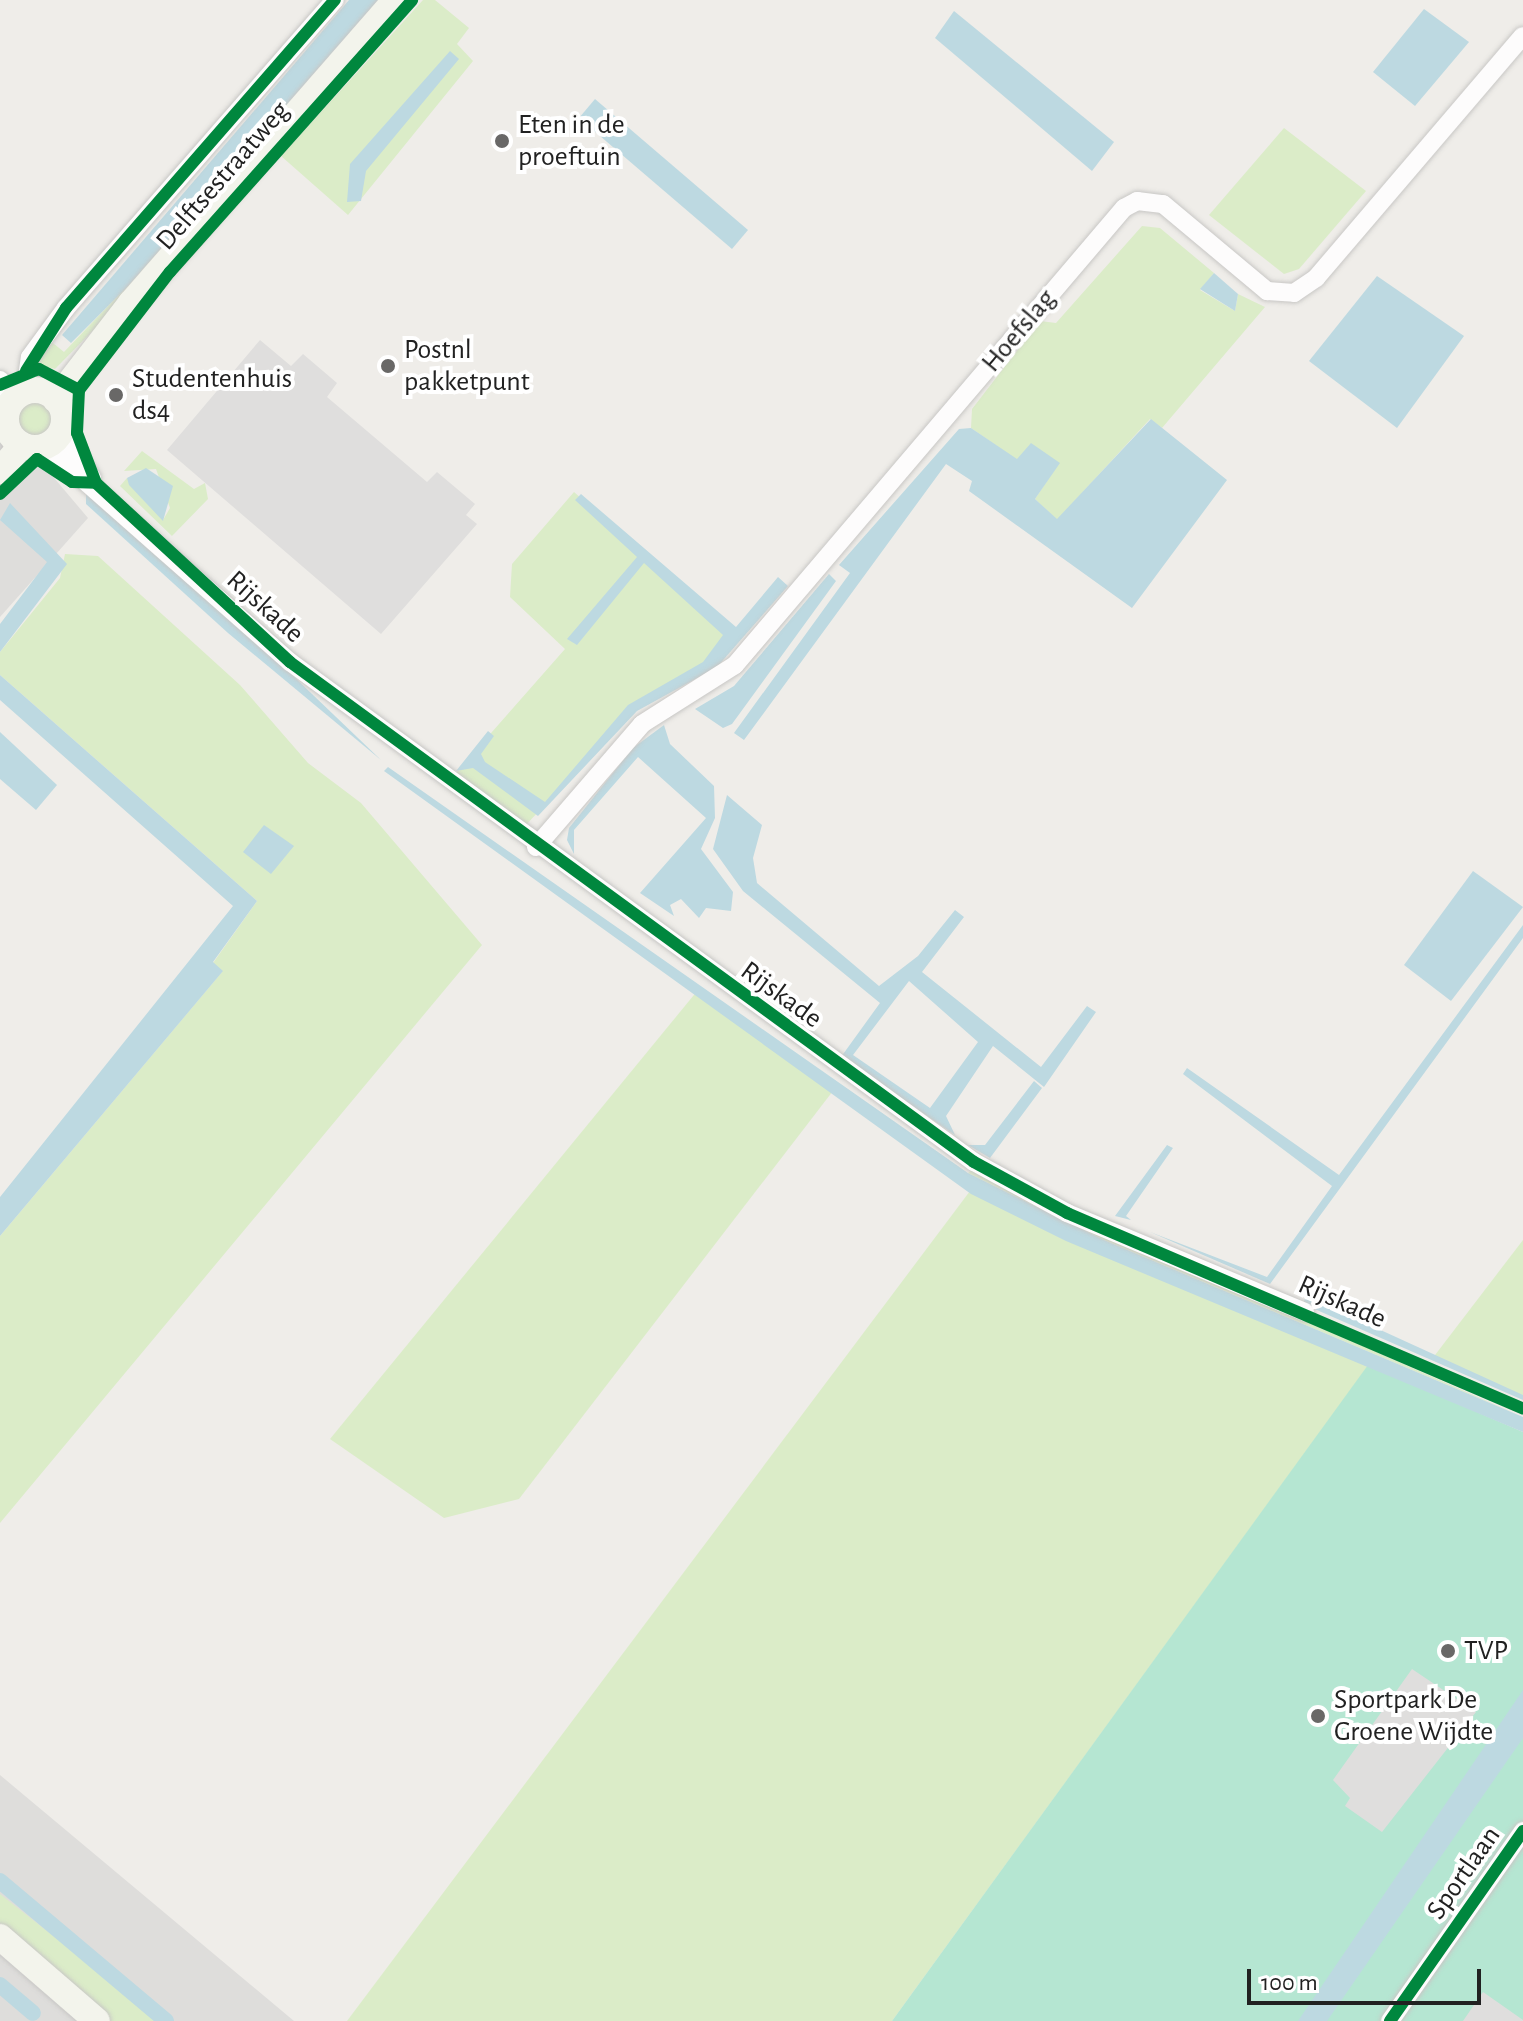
<!DOCTYPE html>
<html>
<head>
<meta charset="utf-8">
<style>
	body { margin:0 }
	#map { position:relative; width:1523px; height:2021px; overflow:hidden; background:#efede9; font-family:"Alegreya Sans",sans-serif }
	div>[style] { position:absolute }
	.residential>* { inset:0; background:#dedddb }
	.grass>* { inset:0; background:#dbecc8 }
	.round { border-radius:50% }
	.pitch>* { inset:0; background:#b5e6d2 }
	.parking>* { inset:0; background:#dfdedd }
	.water>* { inset:0; background:#bdd9e1 }
	.canal>* { height:16px; margin:-8px; padding:0 8px; transform-origin:8px; border-radius:8px; background:#bdd9e1 }
	.roads { filter:drop-shadow(0 0 2px #c8c7c5) drop-shadow(0 0 2px #c8c7c5) }
	.street>* { height:18px; margin:-9px; padding:0 9px; transform-origin:9px; border-radius:9px; background:#fdfcfc }
	.secondary>* { height:26px; margin:-13px; padding:0 13px; transform-origin:13px; border-radius:13px; background:#f3f4ec }
	.secondary>.ring { margin:-13px; padding:0; box-sizing:content-box; background:none; border:26px solid #f3f4ec; border-radius:50% }
	.cycleway>* { height:12px; margin:-6px; padding:0 6px; transform-origin:6px; border-radius:6px; background:#00873e }
	.dots>* { width:22px; height:22px; translate:-50% -50%; box-sizing:border-box; border:4px solid #fff; border-radius:50% }
	span { translate:-50% -50%; white-space:nowrap; text-align:center; line-height:1.15; -webkit-text-stroke:8px #fff; paint-order:stroke }
	.poi-label { font-size:28px; color:#212121 }
	.left { translate:0 -50%; text-align:left }
	.street-label { font-size:28px; color:#212121 }
	.scale { position:absolute; left:1247px; top:1969px; width:234px; height:36px; box-sizing:border-box; border:4px solid #212121; border-top:0; padding-left:10px; font-size:24px; line-height:28px; white-space:nowrap; color:#212121; -webkit-text-stroke:6px #fff; paint-order:stroke }
</style>
</head>
<body>
<div id="map">
	<div class="residential">
		<i style="clip-path:polygon(0 414px,88px 518px,0 617px)"></i>
		<i style="clip-path:polygon(0 1775px,294px 2021px,0 2021px)"></i>
	</div>
	<div class="grass">
		<i style="clip-path:polygon(380px 0,129px 294px,55px 369px,37px 364px,48px 339px,64px 352px,129px 284px)"></i>
		<i style="clip-path:polygon(423px 0,435px 0,469px 28px,457px 44px,473px 61px,348px 215px,281px 156px)"></i>
		<i style="clip-path:polygon(1284px 128px,1366px 191px,1299px 269px,1284px 274px,1209px 215px)"></i>
		<i style="clip-path:polygon(1142px 226px,1160px 228px,1214px 273px,1200px 290px,1235px 311px,1238px 294px,1265px 307px,1162px 428px,1150px 419px,1057px 520px,1035px 499px,1059px 463px,1017px 460px,971px 428px,972px 409px,1040px 321px,1056px 323px)"></i>
		<i class="round" style="left:18px;top:402px;width:34px;height:34px"></i>
		<i style="clip-path:polygon(142px 451px,194px 489px,205px 483px,208px 499px,172px 536px,120px 486px,127px 478px,163px 520px,170px 508px,156px 469px,124px 471px)"></i>
		<i style="clip-path:polygon(574px 492px,735px 633px,710px 668px,634px 710px,524px 827px,455px 774px,565px 649px,510px 597px,512px 564px)"></i>
		<i style="clip-path:polygon(65px 554px,98px 556px,240px 685px,308px 763px,361px 803px,482px 945px,0 1523px,0 1236px,222px 972px,213px 963px,257px 901px,0 675px,0 652px,60px 578px)"></i>
		<i style="clip-path:polygon(698px 990px,836px 1087px,519px 1499px,444px 1518px,330px 1439px)"></i>
		<i style="clip-path:polygon(976px 1167px,1059px 1211px,1523px 1417px,1104px 1240px,968px 1173px)"></i>
		<i style="clip-path:polygon(970px 1191px,1368px 1366px,892px 2021px,347px 2021px)"></i>
		<i style="clip-path:polygon(1523px 1240px,1523px 1397px,1432px 1359px)"></i>
		<i style="clip-path:polygon(0 1894px,133px 1999px,159px 2021px,109px 2021px,0 1926px)"></i>
	</div>
	<div class="pitch">
		<i style="clip-path:polygon(1368px 1365px,1523px 1432px,1523px 2021px,892px 2021px)"></i>
	</div>
	<div class="parking">
		<i style="clip-path:polygon(260px 340px,291px 366px,303px 354px,337px 383px,327px 397px,427px 482px,437px 472px,475px 504px,466px 515px,477px 524px,381px 634px,167px 450px)"></i>
		<i style="clip-path:polygon(1412px 1669px,1476px 1712px,1382px 1832px,1345px 1806px,1350px 1798px,1333px 1780px)"></i>
		<i style="clip-path:polygon(1483px 1992px,1523px 2020px,1523px 2021px,1463px 2021px)"></i>
	</div>
	<div class="water">
		<i style="clip-path:polygon(349px 0,380px 0,129px 285px,71px 343px,62px 335px)"></i>
		<i style="clip-path:polygon(1424px 9px,1469px 42px,1415px 106px,1373px 72px)"></i>
		<i style="clip-path:polygon(954px 11px,1114px 142px,1092px 171px,935px 38px)"></i>
		<i style="clip-path:polygon(450px 51px,459px 59px,366px 171px,361px 201px,347px 202px,350px 164px)"></i>
		<i style="clip-path:polygon(595px 99px,748px 230px,732px 249px,579px 118px)"></i>
		<i style="clip-path:polygon(1214px 273px,1238px 294px,1235px 311px,1200px 289px)"></i>
		<i style="clip-path:polygon(1377px 276px,1464px 336px,1397px 428px,1309px 361px)"></i>
		<i style="clip-path:polygon(1151px 419px,1227px 480px,1132px 608px,969px 491px,972px 481px,946px 464px,744px 740px,734px 733px,850px 573px,839px 565px,959px 429px,971px 428px,1017px 459px,1031px 443px,1060px 463px,1035px 499px,1057px 519px)"></i>
		<i style="clip-path:polygon(146px 468px,173px 486px,163px 521px,129px 485px,127px 478px)"></i>
		<i style="clip-path:polygon(86px 493px,288px 671px,381px 760px,228px 633px,86px 504px)"></i>
		<i style="clip-path:polygon(581px 494px,736px 627px,778px 577px,788px 586px,717px 667px,637px 711px,538px 816px,473px 768px,456px 771px,488px 731px,494px 736px,481px 754px,485px 762px,545px 802px,628px 705px,703px 662px,723px 635px,644px 563px,577px 645px,567px 639px,637px 557px,575px 500px)"></i>
		<i style="clip-path:polygon(10px 503px,67px 564px,0 652px,0 624px,47px 562px,0 520px)"></i>
		<i style="clip-path:polygon(829px 574px,836px 581px,732px 724px,723px 728px,695px 709px,734px 686px)"></i>
		<i style="clip-path:polygon(0 675px,257px 901px,213px 962px,223px 971px,0 1236px,0 1197px,233px 906px,0 700px)"></i>
		<i style="clip-path:polygon(664px 725px,670px 744px,714px 786px,715px 818px,701px 849px,733px 892px,731px 911px,706px 908px,699px 918px,681px 899px,670px 905px,674px 916px,640px 893px,706px 818px,638px 757px,574px 830px,574px 854px,567px 840px,569px 828px,633px 748px)"></i>
		<i style="clip-path:polygon(0 732px,57px 785px,36px 810px,0 779px)"></i>
		<i style="clip-path:polygon(388px 767px,968px 1173px,1104px 1240px,1523px 1417px,1523px 1432px,1066px 1241px,971px 1194px,384px 771px)"></i>
		<i style="clip-path:polygon(evenodd,727px 795px,762px 825px,753px 858px,757px 883px,879px 986px,918px 956px,955px 910px,964px 917px,922px 972px,1041px 1067px,1087px 1006px,1096px 1012px,1044px 1087px,993px 1046px,946px 1116px,955px 1135px,841px 1057px,880px 1003px,743px 891px,713px 849px,727px 795px,909px 981px,978px 1042px,930px 1108px,853px 1055px,909px 981px)"></i>
		<i style="clip-path:polygon(264px 825px,294px 846px,271px 874px,243px 852px)"></i>
		<i style="clip-path:polygon(1473px 871px,1523px 907px,1451px 1001px,1404px 965px)"></i>
		<i style="clip-path:polygon(1523px 925px,1523px 938px,1270px 1284px,1150px 1232px,1267px 1277px,1332px 1186px,1183px 1074px,1187px 1068px,1339px 1175px)"></i>
		<i style="clip-path:polygon(1034px 1081px,1042px 1088px,990px 1158px,968px 1145px,985px 1145px)"></i>
		<i style="clip-path:polygon(1167px 1145px,1173px 1148px,1126px 1216px,1131px 1220px,1115px 1216px)"></i>
		<i style="clip-path:polygon(1306px 1296px,1523px 1395px,1523px 1400px,1303px 1304px)"></i>
		<i style="clip-path:polygon(1523px 1690px,1523px 1738px,1327px 2021px,1298px 2021px)"></i>
	</div>
	<div class="canal">
		<i style="left:0;top:1881px;width:217px;rotate:40.1deg"></i>
		<i style="left:0;top:1985px;width:43px;rotate:40.3deg"></i>
	</div>
	<div class="roads">
		<div class="street">
			<i style="left:0;top:380px;width:23px;rotate:43deg"></i>
			<i style="left:25px;top:392px;width:35px;rotate:-82deg"></i>
			<i style="left:30px;top:357px;width:61px;rotate:-53.7deg"></i>
			<i style="left:66px;top:308px;width:409px;rotate:-48.9deg"></i>
			<i style="left:0;top:399px;width:12px;rotate:48deg"></i>
			<i style="left:60px;top:433px;width:55px;rotate:54.6deg"></i>
			<i style="left:45px;top:446px;width:327px;rotate:41.4deg"></i>
			<i style="left:290px;top:662px;width:847px;rotate:36.17deg"></i>
			<i style="left:974px;top:1162px;width:106px;rotate:28.7deg"></i>
			<i style="left:1067px;top:1213px;width:258px;rotate:22.6deg"></i>
			<i style="left:536px;top:847px;width:162px;rotate:-49.2deg"></i>
			<i style="left:642px;top:724px;width:110px;rotate:-32.4deg"></i>
			<i style="left:735px;top:665px;width:600px;rotate:-49.6deg"></i>
			<i style="left:1124px;top:208px;width:15px;rotate:-28deg"></i>
			<i style="left:1137px;top:201px;width:26px;rotate:7deg"></i>
			<i style="left:1163px;top:204px;width:136px;rotate:39.9deg"></i>
			<i style="left:1267px;top:291px;width:27px;rotate:4deg"></i>
			<i style="left:1294px;top:293px;width:27px;rotate:-34deg"></i>
			<i style="left:1316px;top:278px;width:318px;rotate:-49.5deg"></i>
			<i style="left:1390px;top:2021px;width:232px;rotate:-55deg"></i>
		</div>
		<div class="secondary">
			<i class="ring" style="left:6px;top:390px;width:32px;height:32px"></i>
			<i style="left:56px;top:400px;width:123px;rotate:-52.3deg"></i>
			<i style="left:131px;top:303px;width:402px;rotate:-48.9deg"></i>
			<i style="left:0;top:471px;width:34px;rotate:-50deg"></i>
			<i style="left:0;top:1937px;width:128px;rotate:40.9deg"></i>
		</div>
	</div>
	<div class="cycleway">
		<i style="left:26px;top:371px;width:75px;rotate:-57.6deg"></i>
		<i style="left:66px;top:308px;width:409px;rotate:-48.9deg"></i>
		<i style="left:0;top:385px;width:42px;rotate:-22.3deg"></i>
		<i style="left:39px;top:369px;width:45px;rotate:27.7deg"></i>
		<i style="left:79px;top:390px;width:43px;rotate:92.7deg"></i>
		<i style="left:77px;top:433px;width:53px;rotate:69.2deg"></i>
		<i style="left:96px;top:483px;width:264px;rotate:42.7deg"></i>
		<i style="left:290px;top:662px;width:847px;rotate:36.17deg"></i>
		<i style="left:974px;top:1162px;width:106px;rotate:28.7deg"></i>
		<i style="left:1067px;top:1213px;width:496px;rotate:23.2deg"></i>
		<i style="left:79px;top:390px;width:149px;rotate:-52.4deg"></i>
		<i style="left:170px;top:272px;width:364px;rotate:-48.3deg"></i>
		<i style="left:0;top:494px;width:51px;rotate:-43.4deg"></i>
		<i style="left:37px;top:459px;width:42px;rotate:33.3deg"></i>
		<i style="left:72px;top:482px;width:24px;rotate:2deg"></i>
		<i style="left:1390px;top:2021px;width:232px;rotate:-55deg"></i>
	</div>
	<div class="dots">
		<i style="left:502px;top:141px;background:#696867"></i>
		<i style="left:388px;top:366px;background:#696867"></i>
		<i style="left:116px;top:395px;background:#696867"></i>
		<i style="left:1448px;top:1651px;background:#696867"></i>
		<i style="left:1318px;top:1716px;background:#696867"></i>
	</div>
	<div class="poi-label">
		<span class="left" style="left:518px;top:141px">Eten in de<br>proeftuin</span>
		<span class="left" style="left:404px;top:366px">Postnl<br>pakketpunt</span>
		<span class="left" style="left:132px;top:395px">Studentenhuis<br>ds4</span>
		<span class="left" style="left:1464px;top:1651px">TVP</span>
		<span class="left" style="left:1334px;top:1716px">Sportpark De<br>Groene Wijdte</span>
	</div>
	<div class="street-label">
		<span style="left:223px;top:176px;rotate:-49deg">Delftsestraatweg</span>
		<span style="left:1019px;top:331px;rotate:-50deg">Hoefslag</span>
		<span style="left:265px;top:607px;rotate:42deg">Rijskade</span>
		<span style="left:781px;top:995px;rotate:36deg">Rijskade</span>
		<span style="left:1342px;top:1302px;rotate:24deg">Rijskade</span>
		<span style="left:1464px;top:1873px;rotate:-55deg">Sportlaan</span>
	</div>
	<div class="scale">100 m</div>
</div>
</body>
</html>
